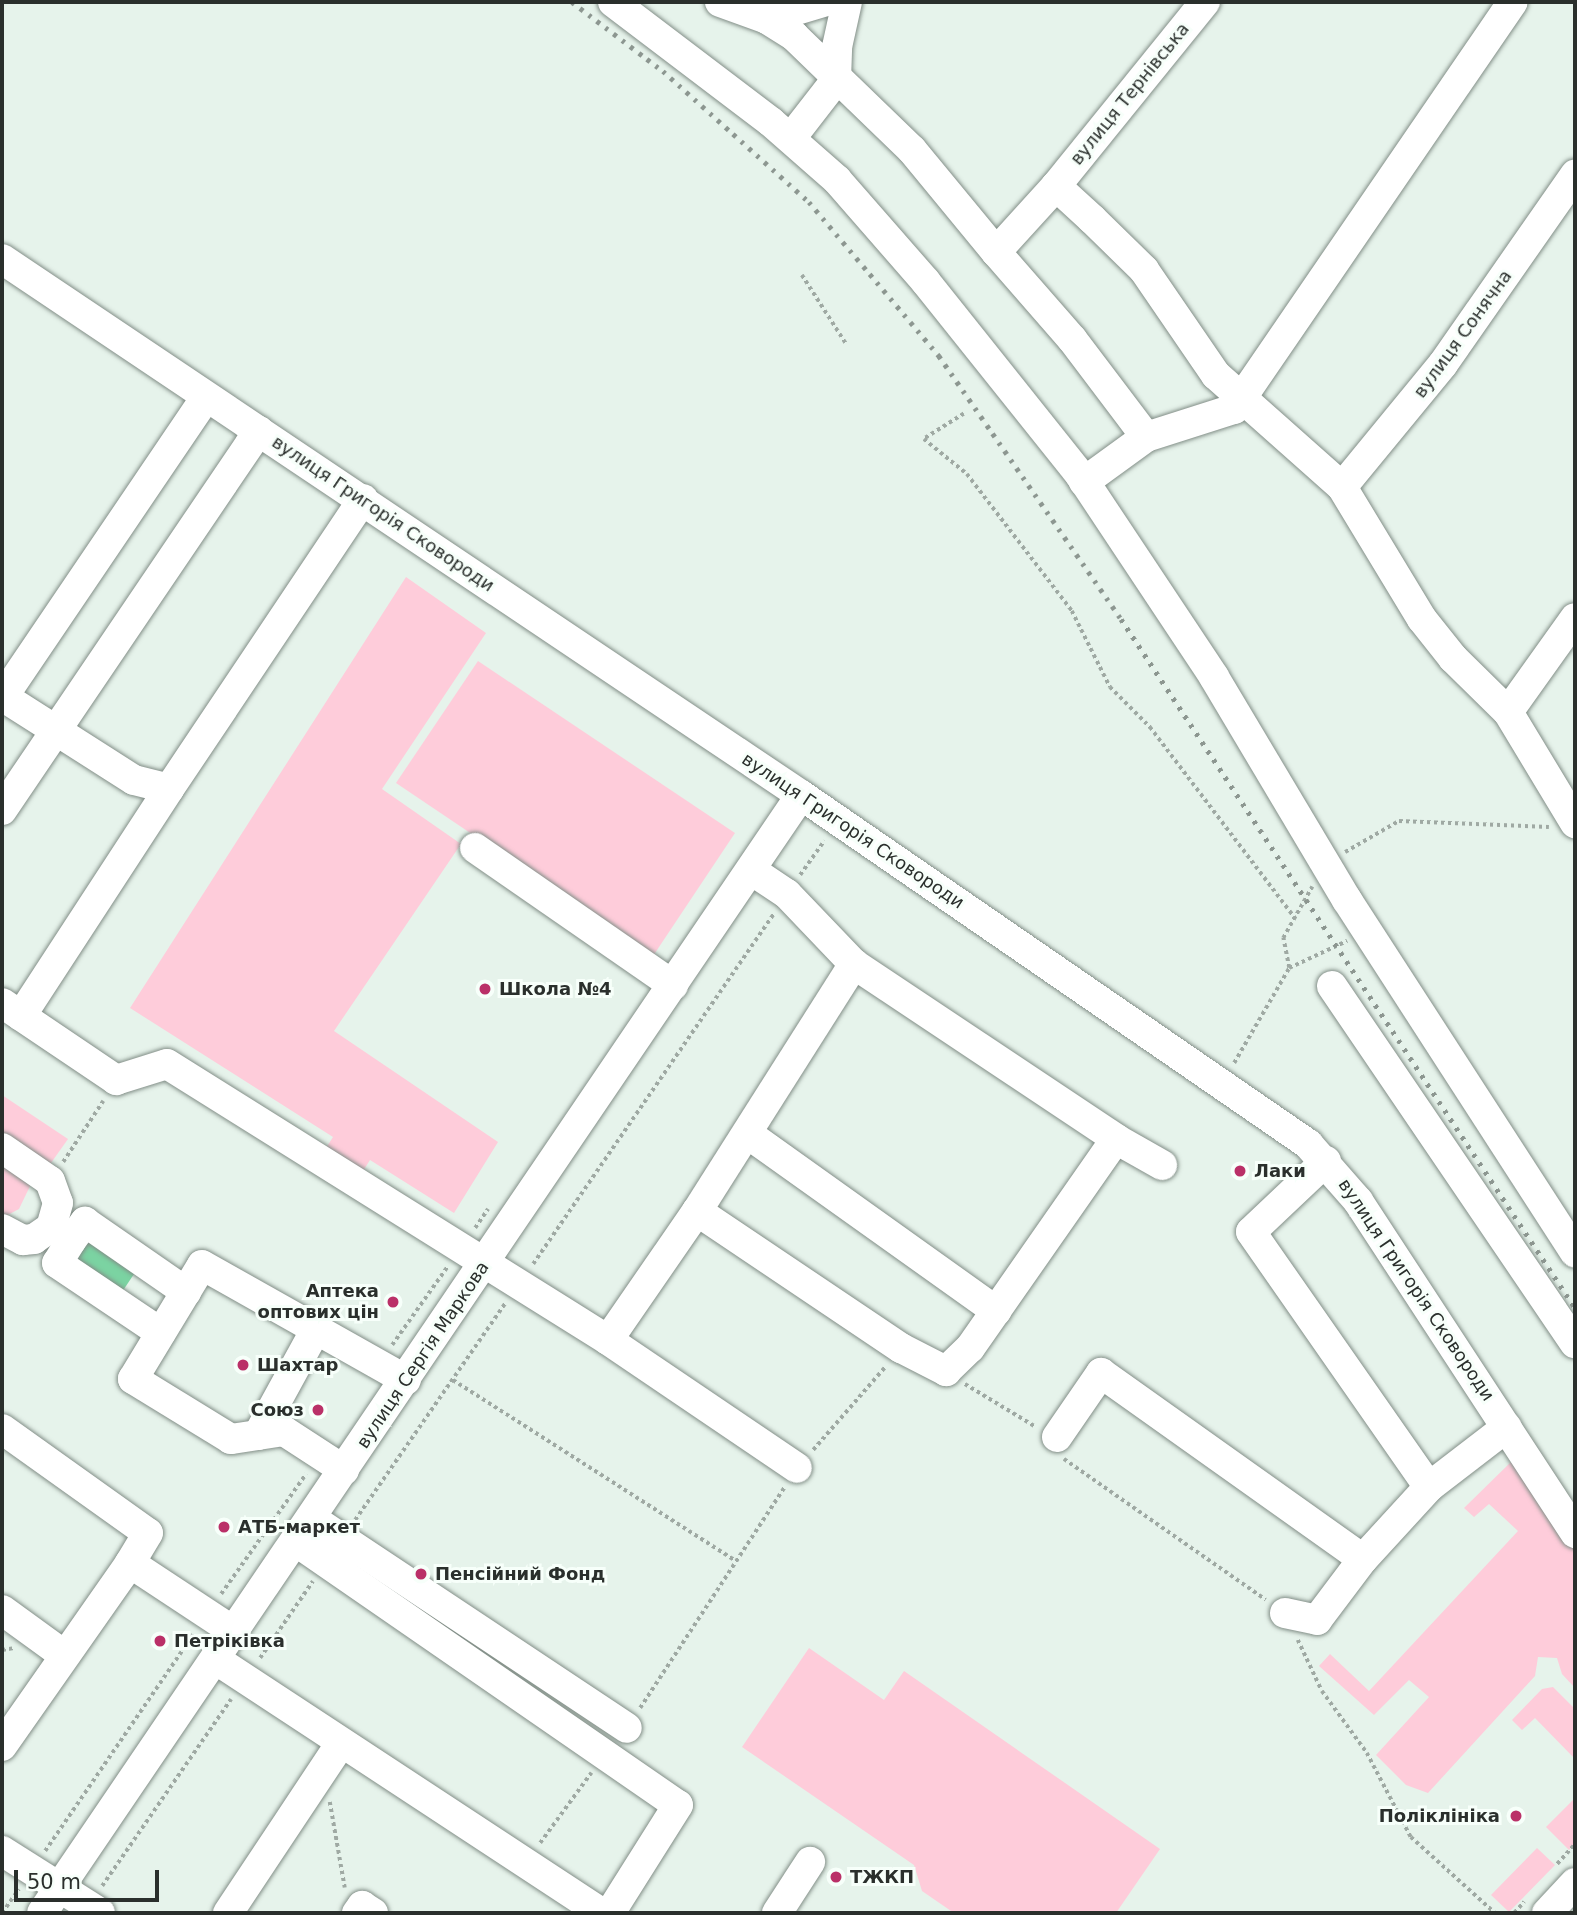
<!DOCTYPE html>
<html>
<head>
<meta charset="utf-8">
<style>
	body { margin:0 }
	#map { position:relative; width:1577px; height:1915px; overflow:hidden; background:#e6f3eb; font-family:"DejaVu Sans",sans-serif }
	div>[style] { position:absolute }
	.green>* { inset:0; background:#feccda }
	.water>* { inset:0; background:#7bd3a2 }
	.path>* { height:3.5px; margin-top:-1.75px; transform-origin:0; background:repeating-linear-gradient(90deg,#9fa9a3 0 3.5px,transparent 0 7px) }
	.roads { filter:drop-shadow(0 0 2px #828e87) drop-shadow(0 0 2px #828e87) }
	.minor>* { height:30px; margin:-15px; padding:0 15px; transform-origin:15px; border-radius:15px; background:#fff }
	.rail>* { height:5px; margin-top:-2.5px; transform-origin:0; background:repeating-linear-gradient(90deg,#8c9690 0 3.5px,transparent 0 10.5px) }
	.dots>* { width:19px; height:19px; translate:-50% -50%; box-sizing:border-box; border:4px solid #f7fffa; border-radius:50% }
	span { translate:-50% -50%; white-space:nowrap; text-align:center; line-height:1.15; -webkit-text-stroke:6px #f7fffa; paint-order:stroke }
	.street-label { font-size:18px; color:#2a2f2c }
	.poi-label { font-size:18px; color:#2a2f2c; font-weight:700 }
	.left { translate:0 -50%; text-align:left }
	.right { translate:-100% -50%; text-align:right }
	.frame { position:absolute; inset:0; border:4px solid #2a2f2c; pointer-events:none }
	.scale { position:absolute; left:14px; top:1870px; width:145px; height:32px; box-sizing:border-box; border:4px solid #2a2f2c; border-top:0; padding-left:9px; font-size:21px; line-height:24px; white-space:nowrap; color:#2a2f2c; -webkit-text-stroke:5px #f7fffa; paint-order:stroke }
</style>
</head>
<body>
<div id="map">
	<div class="green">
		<i style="clip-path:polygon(406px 577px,486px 633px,382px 789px,461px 844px,334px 1031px,498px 1142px,454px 1213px,370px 1160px,356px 1182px,319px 1159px,333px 1137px,130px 1008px)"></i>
		<i style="clip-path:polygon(478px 661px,735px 833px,653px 956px,396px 783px)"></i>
		<i style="clip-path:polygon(2px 1095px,68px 1139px,46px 1170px,2px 1138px)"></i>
		<i style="clip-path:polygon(2px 1155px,31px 1184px,19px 1209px,2px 1218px)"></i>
		<i style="clip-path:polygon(1515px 1458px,1575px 1551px,1575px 1688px,1562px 1674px,1557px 1658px,1538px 1657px,1535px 1676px,1428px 1793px,1406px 1785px,1376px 1755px,1429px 1697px,1409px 1680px,1374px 1715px,1319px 1666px,1330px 1654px,1369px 1691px,1518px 1531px,1489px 1504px,1474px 1517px,1464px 1508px)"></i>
		<i style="clip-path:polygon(809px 1648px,884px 1700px,904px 1671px,1160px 1849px,1116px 1913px,954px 1913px,922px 1891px,914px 1865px,742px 1747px)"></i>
		<i style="clip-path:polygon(1553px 1687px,1575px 1709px,1575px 1759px,1535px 1718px,1522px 1730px,1512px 1720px,1542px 1689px)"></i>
		<i style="clip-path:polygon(1575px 1798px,1575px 1843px,1569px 1850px,1546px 1827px)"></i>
		<i style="clip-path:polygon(1537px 1848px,1555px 1865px,1509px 1912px,1491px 1895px)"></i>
	</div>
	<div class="water">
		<i style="clip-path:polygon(88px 1238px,136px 1271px,120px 1295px,72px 1262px)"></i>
	</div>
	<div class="path">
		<i style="left:802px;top:275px;width:83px;rotate:57.3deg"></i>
		<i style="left:964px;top:414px;width:47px;rotate:148deg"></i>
		<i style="left:924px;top:439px;width:55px;rotate:39.1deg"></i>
		<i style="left:967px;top:474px;width:173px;rotate:52.5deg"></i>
		<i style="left:1072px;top:611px;width:85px;rotate:63.4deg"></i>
		<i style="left:1110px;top:687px;width:57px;rotate:45deg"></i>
		<i style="left:1150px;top:727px;width:240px;rotate:52.8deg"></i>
		<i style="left:1345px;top:852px;width:62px;rotate:-29.9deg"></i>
		<i style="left:1399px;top:821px;width:150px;rotate:2.3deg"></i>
		<i style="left:800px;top:875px;width:42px;rotate:-54.8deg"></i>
		<i style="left:1289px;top:968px;width:31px;rotate:-101deg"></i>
		<i style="left:1283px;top:938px;width:59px;rotate:-60.4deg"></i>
		<i style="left:1234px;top:1063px;width:110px;rotate:-59.9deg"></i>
		<i style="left:1289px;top:968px;width:64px;rotate:-25deg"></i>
		<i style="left:63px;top:1162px;width:73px;rotate:-56.7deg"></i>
		<i style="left:475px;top:1228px;width:23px;rotate:-56deg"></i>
		<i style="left:533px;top:1264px;width:426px;rotate:-55.5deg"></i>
		<i style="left:392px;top:1345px;width:97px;rotate:-54.7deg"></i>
		<i style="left:453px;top:1380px;width:336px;rotate:32.6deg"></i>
		<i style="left:965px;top:1384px;width:83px;rotate:31.2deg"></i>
		<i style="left:813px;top:1450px;width:111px;rotate:-49deg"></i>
		<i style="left:1064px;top:1459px;width:246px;rotate:34.9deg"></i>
		<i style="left:355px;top:1520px;width:265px;rotate:-55.3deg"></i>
		<i style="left:221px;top:1594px;width:147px;rotate:-54.7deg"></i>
		<i style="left:1298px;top:1640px;width:56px;rotate:64.8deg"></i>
		<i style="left:1322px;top:1691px;width:77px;rotate:54deg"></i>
		<i style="left:1367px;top:1753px;width:95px;rotate:62.4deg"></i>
		<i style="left:1411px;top:1837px;width:113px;rotate:42.1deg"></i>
		<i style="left:2px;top:1650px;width:12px;rotate:-9deg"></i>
		<i style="left:260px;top:1658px;width:93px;rotate:-55.5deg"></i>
		<i style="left:640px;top:1708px;width:265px;rotate:-56.8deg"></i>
		<i style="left:330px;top:1802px;width:87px;rotate:80.1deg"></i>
		<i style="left:540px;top:1843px;width:87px;rotate:-53.9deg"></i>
		<i style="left:45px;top:1851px;width:265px;rotate:-55.6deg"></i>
		<i style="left:1557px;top:1864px;width:27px;rotate:-48deg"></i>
		<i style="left:102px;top:1886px;width:227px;rotate:-55.4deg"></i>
		<i style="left:2px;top:1913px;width:29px;rotate:-55deg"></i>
		<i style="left:1514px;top:1913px;width:15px;rotate:-48deg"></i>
	</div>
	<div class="roads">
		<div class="minor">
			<i style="left:613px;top:2px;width:198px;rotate:37.2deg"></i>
			<i style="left:771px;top:122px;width:88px;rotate:41.3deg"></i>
			<i style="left:837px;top:180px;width:135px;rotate:48.9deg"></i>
			<i style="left:926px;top:282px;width:247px;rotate:51.4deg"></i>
			<i style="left:1080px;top:475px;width:242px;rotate:56.4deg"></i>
			<i style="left:1214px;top:677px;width:260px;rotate:59.2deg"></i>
			<i style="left:1347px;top:900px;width:420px;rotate:57.1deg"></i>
			<i style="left:720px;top:2px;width:50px;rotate:19.9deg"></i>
			<i style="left:767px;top:19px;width:32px;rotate:32deg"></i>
			<i style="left:794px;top:36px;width:164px;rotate:44deg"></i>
			<i style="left:912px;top:150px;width:132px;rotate:50.5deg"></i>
			<i style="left:996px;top:252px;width:89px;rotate:-47.7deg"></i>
			<i style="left:1056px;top:186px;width:49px;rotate:42.5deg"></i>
			<i style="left:1092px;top:219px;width:73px;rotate:44.4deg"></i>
			<i style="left:1144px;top:270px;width:127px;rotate:55.6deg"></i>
			<i style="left:1216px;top:375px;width:169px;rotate:41.6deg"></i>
			<i style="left:1342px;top:487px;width:154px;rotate:58.8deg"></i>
			<i style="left:1422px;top:619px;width:50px;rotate:51.5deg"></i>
			<i style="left:1453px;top:658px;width:77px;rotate:44.5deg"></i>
			<i style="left:1508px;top:712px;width:130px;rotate:58.9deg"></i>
			<i style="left:767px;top:19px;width:59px;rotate:-16.9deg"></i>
			<i style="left:791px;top:138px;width:73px;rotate:-52.2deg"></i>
			<i style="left:836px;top:80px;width:33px;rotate:-88deg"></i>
			<i style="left:837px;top:47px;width:46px;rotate:-77.5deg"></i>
			<i style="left:1056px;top:186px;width:237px;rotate:-51deg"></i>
			<i style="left:996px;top:252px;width:116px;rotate:48.9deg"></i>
			<i style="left:1072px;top:339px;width:123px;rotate:52.9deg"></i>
			<i style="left:1146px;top:437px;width:92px;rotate:-17.7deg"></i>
			<i style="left:1234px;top:409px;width:493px;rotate:-55.6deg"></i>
			<i style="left:2px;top:259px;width:962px;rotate:33.86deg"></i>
			<i style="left:801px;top:795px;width:616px;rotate:34.54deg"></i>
			<i style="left:1308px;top:1144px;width:76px;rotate:48.7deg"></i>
			<i style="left:1358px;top:1201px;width:397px;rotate:56.8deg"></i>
			<i style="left:1084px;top:482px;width:77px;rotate:-36deg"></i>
			<i style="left:1342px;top:487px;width:159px;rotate:-50.6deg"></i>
			<i style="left:1443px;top:364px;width:231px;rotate:-55.1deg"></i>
			<i style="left:2px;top:696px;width:156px;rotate:32.5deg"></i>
			<i style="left:134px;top:780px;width:36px;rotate:14deg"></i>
			<i style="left:169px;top:789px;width:349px;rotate:-56.2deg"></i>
			<i style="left:3px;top:697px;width:362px;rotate:-55.9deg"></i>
			<i style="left:1508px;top:712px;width:115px;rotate:-54.5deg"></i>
			<i style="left:2px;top:810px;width:458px;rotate:-55.9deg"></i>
			<i style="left:475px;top:848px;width:241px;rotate:34.7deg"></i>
			<i style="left:751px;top:870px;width:43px;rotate:33.7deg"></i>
			<i style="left:787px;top:894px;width:97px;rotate:46.3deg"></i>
			<i style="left:854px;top:964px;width:315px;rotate:33.7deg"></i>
			<i style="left:1116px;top:1139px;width:53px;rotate:29.5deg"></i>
			<i style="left:1332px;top:986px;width:432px;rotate:55.8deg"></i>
			<i style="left:2px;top:1003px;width:138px;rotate:34deg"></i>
			<i style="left:116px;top:1080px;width:53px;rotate:-17.4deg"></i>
			<i style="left:167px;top:1064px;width:520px;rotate:32.04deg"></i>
			<i style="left:608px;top:1340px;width:157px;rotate:-55.4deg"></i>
			<i style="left:697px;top:1211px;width:246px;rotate:33.9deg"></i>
			<i style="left:901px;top:1348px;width:51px;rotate:27.1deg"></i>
			<i style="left:946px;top:1371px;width:33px;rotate:-44deg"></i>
			<i style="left:970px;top:1348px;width:255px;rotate:-55.1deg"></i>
			<i style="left:21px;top:1016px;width:271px;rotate:-56.9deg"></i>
			<i style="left:748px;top:1134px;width:305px;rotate:35.5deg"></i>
			<i style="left:2px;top:1148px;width:58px;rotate:34.5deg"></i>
			<i style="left:50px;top:1181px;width:23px;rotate:70deg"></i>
			<i style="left:58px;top:1203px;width:25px;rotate:106deg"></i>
			<i style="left:51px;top:1227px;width:24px;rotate:35deg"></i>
			<i style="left:71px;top:1241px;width:24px;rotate:-54deg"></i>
			<i style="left:85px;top:1222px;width:123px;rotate:34.7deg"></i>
			<i style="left:1326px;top:1161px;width:103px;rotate:136.6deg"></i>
			<i style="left:1251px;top:1232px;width:311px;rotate:55.1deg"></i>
			<i style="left:697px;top:1211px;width:293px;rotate:-57.6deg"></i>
			<i style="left:2px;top:1229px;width:24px;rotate:28deg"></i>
			<i style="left:23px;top:1240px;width:11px;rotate:-5deg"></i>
			<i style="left:34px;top:1239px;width:21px;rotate:-35deg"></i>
			<i style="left:71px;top:1241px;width:26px;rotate:122deg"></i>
			<i style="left:57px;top:1263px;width:125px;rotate:33.9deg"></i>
			<i style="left:608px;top:1340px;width:228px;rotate:34.1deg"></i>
			<i style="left:2px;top:1429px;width:179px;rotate:35.5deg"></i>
			<i style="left:148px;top:1533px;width:35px;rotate:121deg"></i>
			<i style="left:258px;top:1435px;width:121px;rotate:-61.3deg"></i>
			<i style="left:1057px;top:1437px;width:78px;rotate:-55.5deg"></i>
			<i style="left:1101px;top:1373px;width:321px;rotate:35.4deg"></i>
			<i style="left:344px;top:1470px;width:72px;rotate:-147deg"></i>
			<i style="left:284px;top:1431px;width:54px;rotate:171.4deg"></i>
			<i style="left:231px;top:1439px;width:115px;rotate:-148.5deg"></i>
			<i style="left:133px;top:1379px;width:133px;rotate:-58.8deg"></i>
			<i style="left:202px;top:1265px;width:234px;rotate:29.4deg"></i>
			<i style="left:311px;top:1518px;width:379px;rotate:33.6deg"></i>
			<i style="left:295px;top:1541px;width:465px;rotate:34.6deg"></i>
			<i style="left:678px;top:1805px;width:128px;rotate:122.2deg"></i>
			<i style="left:2px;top:1610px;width:77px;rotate:36deg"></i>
			<i style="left:1285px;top:1613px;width:33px;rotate:12deg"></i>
			<i style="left:1317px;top:1620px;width:76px;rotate:-53deg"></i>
			<i style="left:1363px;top:1559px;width:98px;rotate:-47.5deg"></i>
			<i style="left:1429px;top:1487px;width:98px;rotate:-37.6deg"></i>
			<i style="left:215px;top:1659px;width:463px;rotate:33.3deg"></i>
			<i style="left:2px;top:1746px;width:223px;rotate:-55deg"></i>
			<i style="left:130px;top:1563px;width:123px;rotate:33.4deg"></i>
			<i style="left:2px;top:1851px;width:116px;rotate:32.3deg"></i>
			<i style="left:42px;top:1913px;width:1351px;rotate:-55.83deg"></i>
			<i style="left:228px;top:1913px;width:204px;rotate:-56.4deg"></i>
			<i style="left:357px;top:1913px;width:9px;rotate:-54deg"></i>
			<i style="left:362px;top:1906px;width:13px;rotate:32deg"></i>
			<i style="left:777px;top:1913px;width:61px;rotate:-57.1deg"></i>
			<i style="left:1547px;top:1913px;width:41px;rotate:-47deg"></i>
		</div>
	</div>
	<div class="rail">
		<i style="left:572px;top:2px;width:114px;rotate:37.2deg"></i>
		<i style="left:663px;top:71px;width:196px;rotate:41.9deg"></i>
		<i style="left:809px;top:202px;width:202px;rotate:49.8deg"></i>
		<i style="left:939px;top:356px;width:320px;rotate:55.3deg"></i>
		<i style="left:1121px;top:619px;width:825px;rotate:56.62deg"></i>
	</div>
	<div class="dots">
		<i style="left:485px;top:989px;background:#ba3068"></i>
		<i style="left:1240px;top:1171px;background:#ba3068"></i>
		<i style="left:393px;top:1302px;background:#ba3068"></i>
		<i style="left:243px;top:1365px;background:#ba3068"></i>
		<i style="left:318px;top:1410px;background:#ba3068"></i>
		<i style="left:224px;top:1527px;background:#ba3068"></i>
		<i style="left:421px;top:1574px;background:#ba3068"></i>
		<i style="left:160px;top:1641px;background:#ba3068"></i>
		<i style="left:1516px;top:1816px;background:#ba3068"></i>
		<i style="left:836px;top:1877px;background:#ba3068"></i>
	</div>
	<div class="street-label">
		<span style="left:1130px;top:94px;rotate:-51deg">вулиця Тернівська</span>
		<span style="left:1463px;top:334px;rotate:-54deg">вулиця Сонячна</span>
		<span style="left:383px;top:514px;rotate:34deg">вулиця Григорія Сковороди</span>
		<span style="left:853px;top:831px;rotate:34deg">вулиця Григорія Сковороди</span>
		<span style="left:1416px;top:1290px;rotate:56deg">вулиця Григорія Сковороди</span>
		<span style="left:423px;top:1355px;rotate:-56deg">вулиця Сергія Маркова</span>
	</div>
	<div class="poi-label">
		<span class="left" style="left:499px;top:989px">Школа №4</span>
		<span class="left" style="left:1254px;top:1171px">Лаки</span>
		<span class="right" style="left:379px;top:1302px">Аптека<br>оптових цін</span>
		<span class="left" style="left:257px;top:1365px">Шахтар</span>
		<span class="right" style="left:304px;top:1410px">Союз</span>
		<span class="left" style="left:238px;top:1527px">АТБ-маркет</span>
		<span class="left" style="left:435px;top:1574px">Пенсійний Фонд</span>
		<span class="left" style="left:174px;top:1641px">Петріківка</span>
		<span class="right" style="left:1500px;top:1816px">Поліклініка</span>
		<span class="left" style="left:850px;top:1877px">ТЖКП</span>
	</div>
	<div class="frame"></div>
	<div class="scale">50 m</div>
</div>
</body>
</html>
